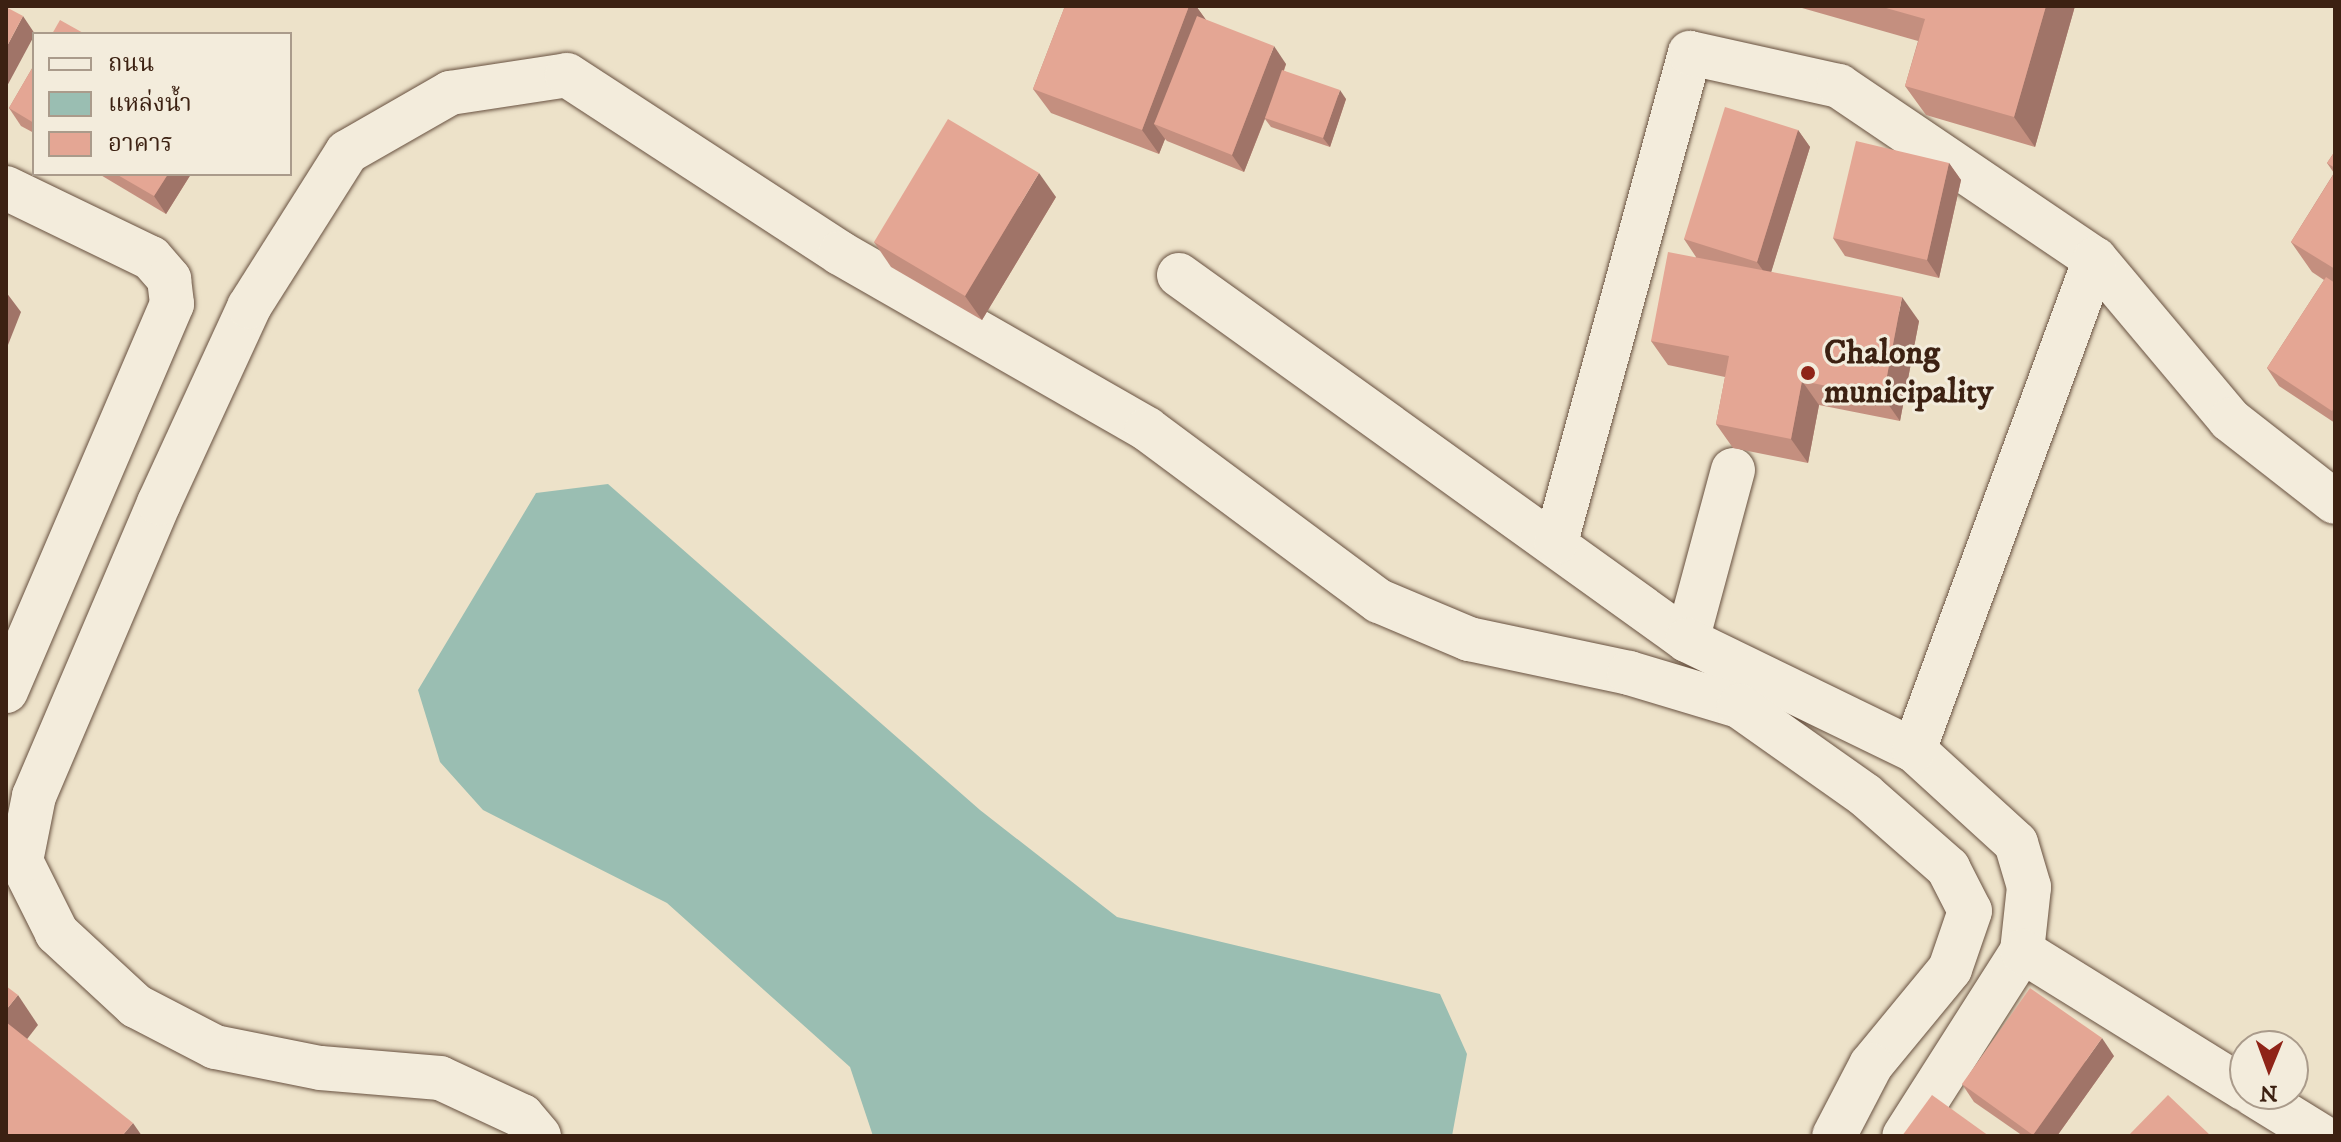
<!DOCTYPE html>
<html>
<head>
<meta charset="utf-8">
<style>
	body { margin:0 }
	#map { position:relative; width:2341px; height:1142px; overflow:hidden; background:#ede2c9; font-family:"IM FELL DW Pica","Noto Serif Thai",serif }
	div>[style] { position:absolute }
	.water>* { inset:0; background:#9abeb2 }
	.roads { filter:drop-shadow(0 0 2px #685140) drop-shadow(0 0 2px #685140) }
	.minor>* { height:44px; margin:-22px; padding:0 22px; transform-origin:22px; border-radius:22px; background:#f3ecdc }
	.wall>* { inset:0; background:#c48f7f }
	.shaded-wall>* { inset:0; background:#a07468 }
	.building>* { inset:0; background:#e4a694 }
	.dots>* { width:22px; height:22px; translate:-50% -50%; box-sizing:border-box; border:4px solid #f3ecdc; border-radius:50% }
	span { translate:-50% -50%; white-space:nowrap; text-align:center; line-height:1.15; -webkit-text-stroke:6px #f3ecdc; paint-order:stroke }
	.poi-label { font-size:34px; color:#3c2112; font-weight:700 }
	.left { translate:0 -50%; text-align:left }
	.frame { position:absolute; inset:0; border:8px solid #3c2112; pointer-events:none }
	.legend { position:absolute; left:32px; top:32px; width:260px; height:144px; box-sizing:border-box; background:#f3ecdc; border:2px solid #aa9b8b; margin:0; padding:10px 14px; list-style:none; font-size:24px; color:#3c2112 }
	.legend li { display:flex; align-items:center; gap:16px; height:40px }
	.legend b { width:40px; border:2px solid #aa9b8b }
	.north { position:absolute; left:2229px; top:1030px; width:80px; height:80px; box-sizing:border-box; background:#f3ecdc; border:2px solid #aa9b8b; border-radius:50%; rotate:181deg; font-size:22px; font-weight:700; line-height:32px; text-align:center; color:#3c2112 }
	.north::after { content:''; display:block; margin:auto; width:28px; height:36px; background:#8f2418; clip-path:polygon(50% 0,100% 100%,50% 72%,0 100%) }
</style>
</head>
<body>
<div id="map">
	<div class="water">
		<i style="clip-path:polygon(608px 484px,980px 810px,1117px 917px,1440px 994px,1467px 1054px,1452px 1136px,873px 1136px,850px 1067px,667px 903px,483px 810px,440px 762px,418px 690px,536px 493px)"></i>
	</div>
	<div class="roads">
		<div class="minor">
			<i style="left:6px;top:188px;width:161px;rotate:25.8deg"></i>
			<i style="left:151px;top:258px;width:28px;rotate:49deg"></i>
			<i style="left:169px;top:279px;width:25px;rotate:83deg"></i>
			<i style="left:172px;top:304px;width:421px;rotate:113.2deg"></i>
			<i style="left:1179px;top:275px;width:626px;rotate:35.7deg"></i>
			<i style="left:1733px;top:470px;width:176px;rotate:105.1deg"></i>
			<i style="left:1687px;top:640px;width:252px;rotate:25.9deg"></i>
			<i style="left:1914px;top:750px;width:138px;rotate:42.4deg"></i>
			<i style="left:2016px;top:843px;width:46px;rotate:73.5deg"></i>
			<i style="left:2029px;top:887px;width:64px;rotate:96.2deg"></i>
			<i style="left:2022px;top:951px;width:219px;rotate:122.5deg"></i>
			<i style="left:1556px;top:542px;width:507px;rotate:-74.68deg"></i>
			<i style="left:1690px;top:53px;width:153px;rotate:12.5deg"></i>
			<i style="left:1839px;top:86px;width:309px;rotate:34.1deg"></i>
			<i style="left:2095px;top:259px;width:210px;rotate:50deg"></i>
			<i style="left:2230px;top:420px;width:133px;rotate:38deg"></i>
			<i style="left:1914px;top:750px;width:523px;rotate:-69.76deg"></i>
			<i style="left:2022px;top:951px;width:262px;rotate:31.8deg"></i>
			<i style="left:2253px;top:1094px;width:80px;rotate:31.7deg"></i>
			<i style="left:539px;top:1136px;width:26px;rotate:-130deg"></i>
			<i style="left:522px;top:1116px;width:90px;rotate:-155.1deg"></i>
			<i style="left:440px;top:1078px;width:120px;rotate:-175.2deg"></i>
			<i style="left:320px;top:1068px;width:107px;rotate:-168.7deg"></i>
			<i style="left:215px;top:1047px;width:89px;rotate:-152.6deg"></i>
			<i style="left:136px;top:1006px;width:108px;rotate:-137.3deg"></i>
			<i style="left:57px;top:933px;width:80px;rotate:-116.6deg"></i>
			<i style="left:21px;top:861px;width:66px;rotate:-78.7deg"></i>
			<i style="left:34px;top:796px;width:319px;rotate:-66.9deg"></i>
			<i style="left:159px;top:503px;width:216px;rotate:-65.3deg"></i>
			<i style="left:249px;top:307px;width:183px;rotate:-57.7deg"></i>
			<i style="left:347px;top:152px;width:119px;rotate:-29.8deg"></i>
			<i style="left:450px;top:93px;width:118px;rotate:-8.7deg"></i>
			<i style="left:567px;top:75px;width:326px;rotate:33.1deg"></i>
			<i style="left:840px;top:253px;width:354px;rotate:29.8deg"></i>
			<i style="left:1147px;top:429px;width:289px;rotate:36.6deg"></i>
			<i style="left:1379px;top:601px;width:98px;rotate:22.9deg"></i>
			<i style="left:1469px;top:639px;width:164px;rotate:12deg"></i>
			<i style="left:1629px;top:673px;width:115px;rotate:16.7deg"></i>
			<i style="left:1739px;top:706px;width:154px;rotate:35.2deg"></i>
			<i style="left:1865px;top:795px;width:111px;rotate:41.3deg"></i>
			<i style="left:1948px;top:868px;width:48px;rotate:62.9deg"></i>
			<i style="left:1970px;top:911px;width:61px;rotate:109deg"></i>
			<i style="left:1950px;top:969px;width:124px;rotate:129.5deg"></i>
			<i style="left:1871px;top:1065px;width:80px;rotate:117.5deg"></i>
		</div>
	</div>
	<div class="wall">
		<i style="clip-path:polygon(1065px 6px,1196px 6px,1206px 20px,1286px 64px,1284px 71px,1346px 99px,1330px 147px,1271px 127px,1265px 119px,1244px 172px,1167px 141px,1165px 139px,1159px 154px,1051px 113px,1033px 89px)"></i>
		<i style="clip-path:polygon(1795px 6px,2075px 6px,2035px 147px,1926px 115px,1905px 86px,1918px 41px)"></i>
		<i style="clip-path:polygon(34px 65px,34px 133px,21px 126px,9px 108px)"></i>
		<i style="clip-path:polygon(1798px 130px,1810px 147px,1771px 272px,1919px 321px,1900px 421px,1819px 405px,1808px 463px,1733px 448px,1716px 424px,1725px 377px,1668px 365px,1651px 341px,1696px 257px,1684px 239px)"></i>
		<i style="clip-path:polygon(2335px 151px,2335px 423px,2279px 386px,2267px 368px,2324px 280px,2312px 272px,2291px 242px,2334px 173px,2327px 163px)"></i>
		<i style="clip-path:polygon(1949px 163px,1961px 180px,1939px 278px,1845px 256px,1833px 238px)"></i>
		<i style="clip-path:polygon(99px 174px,191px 174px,166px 214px)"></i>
		<i style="clip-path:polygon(1056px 197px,982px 320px,891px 267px,874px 242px)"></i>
		<i style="clip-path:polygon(2114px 1056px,2057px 1136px,2023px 1136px,1974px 1102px,1962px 1084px)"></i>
	</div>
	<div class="shaded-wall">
		<i style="clip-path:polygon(1189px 6px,1196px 6px,1209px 24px,1154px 124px,1165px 139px,1159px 154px,1142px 130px)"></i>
		<i style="clip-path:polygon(2046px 6px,2075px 6px,2035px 147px,2014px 117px)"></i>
		<i style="clip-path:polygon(23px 16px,35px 34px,34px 34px,34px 36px,6px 88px,6px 48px)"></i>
		<i style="clip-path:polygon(1274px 46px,1286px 64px,1244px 172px,1232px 155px)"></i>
		<i style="clip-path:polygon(1340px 90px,1346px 99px,1330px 147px,1323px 138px)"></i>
		<i style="clip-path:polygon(1798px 130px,1810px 147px,1769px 279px,1757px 262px)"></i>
		<i style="clip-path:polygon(1949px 163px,1961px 180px,1939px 278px,1927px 260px)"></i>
		<i style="clip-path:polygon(1039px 173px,1056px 197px,982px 320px,965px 296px)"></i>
		<i style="clip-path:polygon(168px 174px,191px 174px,166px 214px,154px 196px)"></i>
		<i style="clip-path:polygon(6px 292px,21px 312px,6px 350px)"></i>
		<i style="clip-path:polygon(1902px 297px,1919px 321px,1900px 421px,1883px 397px)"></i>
		<i style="clip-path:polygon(1802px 381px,1819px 405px,1808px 463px,1791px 439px)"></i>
		<i style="clip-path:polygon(18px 995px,38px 1025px,21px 1047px,6px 1026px,6px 1010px)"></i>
		<i style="clip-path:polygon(2102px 1038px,2114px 1056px,2057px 1136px,2034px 1136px,2033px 1135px)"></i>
		<i style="clip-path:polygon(133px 1123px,142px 1136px,122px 1136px)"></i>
	</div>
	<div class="building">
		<i style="clip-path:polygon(1065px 6px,1189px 6px,1142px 130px,1033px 89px)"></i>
		<i style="clip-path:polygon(1879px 6px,2046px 6px,2014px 117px,1905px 86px,1925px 19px)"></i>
		<i style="clip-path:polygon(6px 7px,23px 16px,6px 48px)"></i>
		<i style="clip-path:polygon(1197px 16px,1274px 46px,1232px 155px,1154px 124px)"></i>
		<i style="clip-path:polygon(60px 20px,85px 34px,52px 34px)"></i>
		<i style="clip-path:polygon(34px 65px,34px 123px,9px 108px)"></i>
		<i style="clip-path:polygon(1282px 70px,1340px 90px,1323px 138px,1265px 118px)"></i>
		<i style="clip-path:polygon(1725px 107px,1798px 130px,1757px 262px,1684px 239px)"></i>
		<i style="clip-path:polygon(948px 119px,1039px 173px,965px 296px,874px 242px)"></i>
		<i style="clip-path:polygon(1856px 141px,1949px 163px,1927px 260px,1833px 238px)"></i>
		<i style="clip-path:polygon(2335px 151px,2335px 168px,2327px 163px)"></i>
		<i style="clip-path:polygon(2335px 172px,2335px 269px,2291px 242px)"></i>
		<i style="clip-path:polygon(116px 174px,168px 174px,154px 196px)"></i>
		<i style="clip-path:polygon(1668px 252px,1902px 297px,1883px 397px,1802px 381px,1791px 439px,1716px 424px,1729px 356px,1651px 341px)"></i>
		<i style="clip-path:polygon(2326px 277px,2335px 283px,2335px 406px,2332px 411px,2267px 368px)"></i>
		<i style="clip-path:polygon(6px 986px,18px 995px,6px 1010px)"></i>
		<i style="clip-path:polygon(2030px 988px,2102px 1038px,2033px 1135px,1962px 1084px)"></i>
		<i style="clip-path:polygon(6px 1022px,133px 1123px,122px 1136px,6px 1136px)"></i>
		<i style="clip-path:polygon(1932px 1095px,1989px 1136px,1902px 1136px)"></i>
		<i style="clip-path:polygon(2168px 1095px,2211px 1136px,2128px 1136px)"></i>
	</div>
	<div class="dots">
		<i style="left:1808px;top:373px;background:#8f2418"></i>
	</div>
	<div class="poi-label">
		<span class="left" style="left:1824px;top:373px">Chalong<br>municipality</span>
	</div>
	<div class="frame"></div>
	<ul class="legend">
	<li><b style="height:10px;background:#f3ecdc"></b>ถนน</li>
	<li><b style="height:22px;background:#9abeb2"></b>แหล่งน้ำ</li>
	<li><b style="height:22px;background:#e4a694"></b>อาคาร</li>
	</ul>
	<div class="north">N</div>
</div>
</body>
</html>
